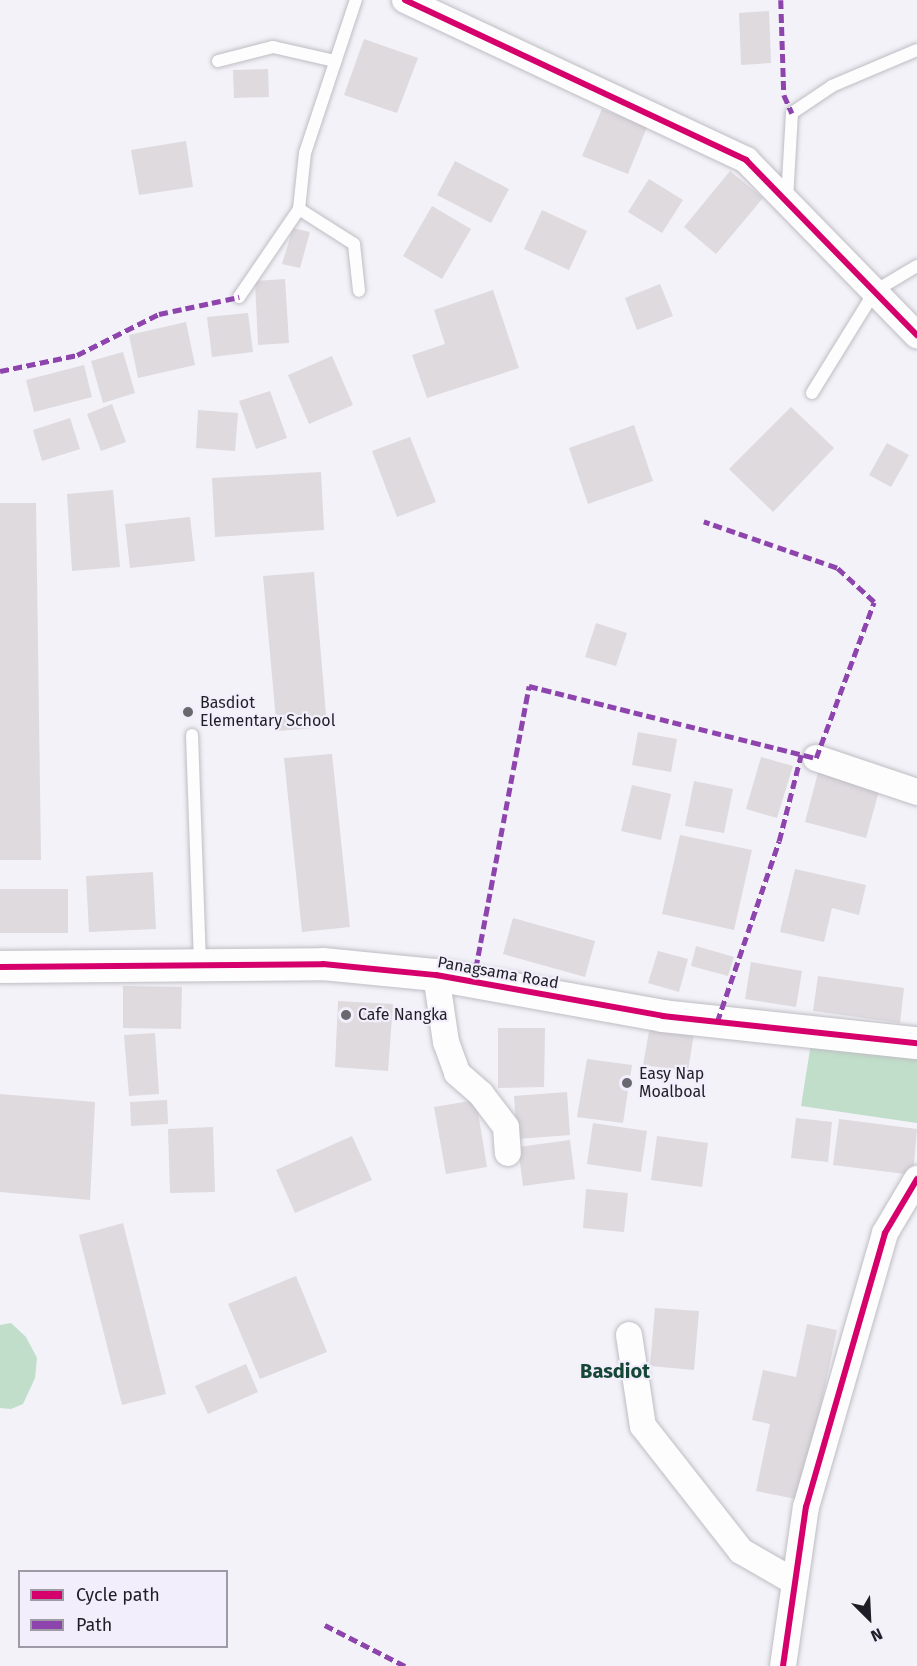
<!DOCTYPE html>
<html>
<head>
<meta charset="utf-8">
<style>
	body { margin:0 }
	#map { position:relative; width:917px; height:1666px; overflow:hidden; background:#f3f2f8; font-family:"Fira Sans",sans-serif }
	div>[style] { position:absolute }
	.green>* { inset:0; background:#c0dec9 }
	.building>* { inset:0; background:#dedade }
	.roads { filter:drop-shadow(0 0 2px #bfbdc3) drop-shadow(0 0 2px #bfbdc3) }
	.service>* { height:12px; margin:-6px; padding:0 6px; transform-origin:6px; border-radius:6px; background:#fdfdfe }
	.minor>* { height:26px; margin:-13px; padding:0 13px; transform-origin:13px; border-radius:13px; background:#fdfdfe }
	.tertiary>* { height:32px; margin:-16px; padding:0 16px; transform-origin:16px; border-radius:16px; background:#fdfdfe }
	.quiet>* { height:4.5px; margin-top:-2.25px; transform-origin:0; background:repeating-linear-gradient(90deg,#8e44ad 0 9px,transparent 0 13.5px) }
	.cycleway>* { height:6px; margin:-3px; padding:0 3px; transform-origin:3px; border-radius:3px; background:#d6006c }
	.dots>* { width:16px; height:16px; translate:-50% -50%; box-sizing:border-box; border:3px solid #f2eefc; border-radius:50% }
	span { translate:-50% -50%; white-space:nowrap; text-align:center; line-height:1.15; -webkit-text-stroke:4.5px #f2eefc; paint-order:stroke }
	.poi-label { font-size:16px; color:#1f1d25 }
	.left { translate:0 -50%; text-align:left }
	.street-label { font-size:16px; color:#1f1d25 }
	.quarter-label { font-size:20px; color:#164635; font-weight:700 }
	.legend { position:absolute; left:18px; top:1570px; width:210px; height:78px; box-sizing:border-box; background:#f2eefc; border:2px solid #9e9aa6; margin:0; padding:8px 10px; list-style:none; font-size:18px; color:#1f1d25 }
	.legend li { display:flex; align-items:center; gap:12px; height:30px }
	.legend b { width:30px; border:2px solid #9e9aa6 }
	.north { position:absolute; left:839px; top:1588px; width:60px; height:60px; -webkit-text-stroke:4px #f2eefc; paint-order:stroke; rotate:156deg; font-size:16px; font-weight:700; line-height:24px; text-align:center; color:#1f1d25 }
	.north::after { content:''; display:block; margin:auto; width:21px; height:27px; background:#1f1d25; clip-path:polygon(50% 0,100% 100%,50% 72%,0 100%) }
</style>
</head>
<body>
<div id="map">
	<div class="green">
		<i style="clip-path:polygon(812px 1037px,917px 1052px,917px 1123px,801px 1106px)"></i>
		<i style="clip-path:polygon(11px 1323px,26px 1337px,37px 1358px,35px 1378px,23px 1404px,11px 1409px,0 1408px,0 1325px)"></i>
	</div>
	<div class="building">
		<i style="clip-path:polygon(769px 11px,771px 63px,741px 65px,739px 13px)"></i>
		<i style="clip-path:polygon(364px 39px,418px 58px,397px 113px,344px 95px)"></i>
		<i style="clip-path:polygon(268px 69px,269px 97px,234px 98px,233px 70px)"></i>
		<i style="clip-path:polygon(602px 109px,647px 127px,628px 174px,582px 156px)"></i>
		<i style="clip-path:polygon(186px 141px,193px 187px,139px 195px,131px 150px)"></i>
		<i style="clip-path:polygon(455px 161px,509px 189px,491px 223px,437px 195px)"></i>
		<i style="clip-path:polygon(730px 171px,763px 198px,716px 254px,684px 227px)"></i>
		<i style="clip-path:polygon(649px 179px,683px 200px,662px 233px,628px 212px)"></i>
		<i style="clip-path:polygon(432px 206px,471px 229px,442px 279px,403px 256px)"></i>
		<i style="clip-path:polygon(542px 210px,587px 231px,569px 270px,524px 249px)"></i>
		<i style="clip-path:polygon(293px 228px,310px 232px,300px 268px,282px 264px)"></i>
		<i style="clip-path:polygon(285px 279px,289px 343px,258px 345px,255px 281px)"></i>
		<i style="clip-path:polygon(660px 284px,673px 316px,637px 330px,625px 298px)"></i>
		<i style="clip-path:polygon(493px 290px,519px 368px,427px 398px,412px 355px,445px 344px,434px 310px)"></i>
		<i style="clip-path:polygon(248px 313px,253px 352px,212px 357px,207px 317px)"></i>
		<i style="clip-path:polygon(186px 322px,195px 365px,138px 378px,129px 335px)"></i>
		<i style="clip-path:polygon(123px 352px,135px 393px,103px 403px,91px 361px)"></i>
		<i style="clip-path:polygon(332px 356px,353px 405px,309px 424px,288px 375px)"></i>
		<i style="clip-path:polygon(84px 365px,92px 397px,34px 412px,26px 380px)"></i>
		<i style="clip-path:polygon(270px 391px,287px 438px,256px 449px,239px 401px)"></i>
		<i style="clip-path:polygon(112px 404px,126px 442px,101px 451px,87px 414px)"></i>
		<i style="clip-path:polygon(791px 407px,834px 448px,773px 512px,729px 469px)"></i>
		<i style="clip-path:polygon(198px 410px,238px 413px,235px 451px,196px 448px)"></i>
		<i style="clip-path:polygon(70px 418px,80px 449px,42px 461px,33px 430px)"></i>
		<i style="clip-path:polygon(634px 425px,653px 481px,588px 504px,569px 448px)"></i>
		<i style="clip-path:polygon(410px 437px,436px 502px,397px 517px,372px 451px)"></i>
		<i style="clip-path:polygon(887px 443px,909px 455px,891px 487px,869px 475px)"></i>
		<i style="clip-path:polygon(321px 472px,324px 530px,215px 537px,212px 478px)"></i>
		<i style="clip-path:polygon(113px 490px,120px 567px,72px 571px,67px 494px)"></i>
		<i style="clip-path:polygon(0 503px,36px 503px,41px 860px,0 860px)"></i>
		<i style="clip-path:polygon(190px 517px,195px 561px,130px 568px,125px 524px)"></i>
		<i style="clip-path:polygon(314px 572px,327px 727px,277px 731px,263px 576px)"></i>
		<i style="clip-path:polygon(596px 623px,627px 633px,616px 666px,585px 657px)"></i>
		<i style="clip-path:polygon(638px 732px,677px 739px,671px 772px,632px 765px)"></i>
		<i style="clip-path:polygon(332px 754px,350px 927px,302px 932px,284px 758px)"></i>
		<i style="clip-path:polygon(761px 757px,793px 766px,777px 818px,746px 809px)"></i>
		<i style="clip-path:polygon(819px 769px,881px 784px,866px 838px,805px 822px)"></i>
		<i style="clip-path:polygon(694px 781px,733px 789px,724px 833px,685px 826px)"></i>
		<i style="clip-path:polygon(632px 785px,671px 794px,661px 840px,621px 831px)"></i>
		<i style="clip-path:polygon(680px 835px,752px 850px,734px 930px,662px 914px)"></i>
		<i style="clip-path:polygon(795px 869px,866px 885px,859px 915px,832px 908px,824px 942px,780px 932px)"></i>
		<i style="clip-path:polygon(153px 872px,156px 929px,89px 932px,86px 876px)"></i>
		<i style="clip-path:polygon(0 889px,68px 889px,68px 933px,0 933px)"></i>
		<i style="clip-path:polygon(513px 918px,595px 941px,585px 977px,503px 954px)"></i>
		<i style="clip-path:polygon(696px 946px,734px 957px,728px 976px,691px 966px)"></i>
		<i style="clip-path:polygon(658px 951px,688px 959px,679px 992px,648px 983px)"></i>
		<i style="clip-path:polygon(751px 962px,802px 971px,796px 1007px,745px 999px)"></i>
		<i style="clip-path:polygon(818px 976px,904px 988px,900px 1023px,813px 1011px)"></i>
		<i style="clip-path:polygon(123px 986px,182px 987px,181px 1029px,123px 1028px)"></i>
		<i style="clip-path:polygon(338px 1001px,393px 1004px,388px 1071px,335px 1067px)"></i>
		<i style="clip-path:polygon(650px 1026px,694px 1033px,688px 1071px,643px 1065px)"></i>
		<i style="clip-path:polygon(498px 1028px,545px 1028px,544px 1087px,498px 1088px)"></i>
		<i style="clip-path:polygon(155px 1033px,159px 1094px,129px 1096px,124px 1035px)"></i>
		<i style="clip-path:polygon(587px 1059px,632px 1065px,623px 1123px,577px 1117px)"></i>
		<i style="clip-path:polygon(567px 1092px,570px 1135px,517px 1139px,514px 1096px)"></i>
		<i style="clip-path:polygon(0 1094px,95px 1102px,90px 1200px,0 1192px)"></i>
		<i style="clip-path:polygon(167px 1100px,168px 1124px,131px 1126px,130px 1102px)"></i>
		<i style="clip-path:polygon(476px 1100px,487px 1167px,446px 1174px,434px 1107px)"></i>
		<i style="clip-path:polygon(796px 1118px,832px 1122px,828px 1162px,791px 1158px)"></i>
		<i style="clip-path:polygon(839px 1119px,917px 1129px,913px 1175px,833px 1165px)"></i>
		<i style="clip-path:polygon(593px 1123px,647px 1131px,641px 1172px,587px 1164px)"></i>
		<i style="clip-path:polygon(213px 1127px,215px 1192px,170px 1193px,168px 1129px)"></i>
		<i style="clip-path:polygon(352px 1136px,372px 1180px,295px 1213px,276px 1170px)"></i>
		<i style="clip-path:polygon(657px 1136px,708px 1143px,702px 1187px,651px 1180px)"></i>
		<i style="clip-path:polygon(570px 1140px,575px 1179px,523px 1186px,518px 1147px)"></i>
		<i style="clip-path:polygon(586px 1189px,628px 1193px,624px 1232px,583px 1228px)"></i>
		<i style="clip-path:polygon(123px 1223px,166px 1394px,122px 1405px,79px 1235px)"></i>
		<i style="clip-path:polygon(296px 1276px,327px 1352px,260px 1379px,228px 1304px)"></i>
		<i style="clip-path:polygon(655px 1308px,699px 1311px,694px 1370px,650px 1366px)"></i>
		<i style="clip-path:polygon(807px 1324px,837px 1330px,801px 1500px,756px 1491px,770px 1424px,752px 1420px,763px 1370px,796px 1377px)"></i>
		<i style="clip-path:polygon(246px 1364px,258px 1392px,208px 1414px,195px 1386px)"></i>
	</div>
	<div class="roads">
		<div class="service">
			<i style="left:218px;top:61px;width:57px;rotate:-14.3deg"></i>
			<i style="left:273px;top:47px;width:64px;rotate:12.7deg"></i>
			<i style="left:787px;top:199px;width:86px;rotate:-86.7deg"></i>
			<i style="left:792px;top:113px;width:48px;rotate:-34deg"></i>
			<i style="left:832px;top:86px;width:92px;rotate:-23deg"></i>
			<i style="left:299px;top:209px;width:65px;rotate:32.5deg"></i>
			<i style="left:354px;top:244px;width:47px;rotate:83.9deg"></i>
			<i style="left:239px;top:297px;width:107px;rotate:-55.7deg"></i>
			<i style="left:299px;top:209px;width:56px;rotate:-83.9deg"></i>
			<i style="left:305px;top:153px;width:161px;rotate:-71.6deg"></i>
			<i style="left:812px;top:393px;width:120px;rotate:-58.3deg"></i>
			<i style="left:875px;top:291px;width:49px;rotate:-30.8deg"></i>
			<i style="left:192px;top:735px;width:229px;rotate:88deg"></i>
		</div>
		<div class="minor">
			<i style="left:405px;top:0;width:377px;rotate:25.1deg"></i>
			<i style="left:746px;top:160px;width:245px;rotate:45.7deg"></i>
			<i style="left:816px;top:758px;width:107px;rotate:18.6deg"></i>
			<i style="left:436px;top:975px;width:68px;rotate:81.5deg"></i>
			<i style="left:446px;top:1042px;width:33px;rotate:70deg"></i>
			<i style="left:457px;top:1073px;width:32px;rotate:41deg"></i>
			<i style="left:481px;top:1094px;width:41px;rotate:52.9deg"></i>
			<i style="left:506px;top:1127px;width:26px;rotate:86deg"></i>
			<i style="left:629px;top:1335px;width:92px;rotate:81.3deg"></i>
			<i style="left:643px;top:1426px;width:159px;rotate:51.9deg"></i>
			<i style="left:741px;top:1551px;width:62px;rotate:29.9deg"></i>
			<i style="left:783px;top:1666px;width:161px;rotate:-81.8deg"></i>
			<i style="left:806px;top:1507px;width:285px;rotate:-73.9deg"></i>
			<i style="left:885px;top:1233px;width:63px;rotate:-59.3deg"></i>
		</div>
		<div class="tertiary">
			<i style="left:0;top:967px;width:323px;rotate:-0.5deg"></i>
			<i style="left:323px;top:964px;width:114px;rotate:5.6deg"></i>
			<i style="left:436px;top:975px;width:231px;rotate:10.2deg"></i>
			<i style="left:663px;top:1016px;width:255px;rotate:6.1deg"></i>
		</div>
	</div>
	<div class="quiet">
		<i style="left:781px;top:0;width:95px;rotate:88.2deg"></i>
		<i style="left:784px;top:95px;width:20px;rotate:66deg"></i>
		<i style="left:0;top:371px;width:79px;rotate:-11.7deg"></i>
		<i style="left:77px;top:355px;width:92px;rotate:-26.6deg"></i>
		<i style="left:159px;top:314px;width:82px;rotate:-12deg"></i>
		<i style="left:473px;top:982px;width:301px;rotate:-79.3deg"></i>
		<i style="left:529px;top:686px;width:296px;rotate:14.1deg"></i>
		<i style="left:816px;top:758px;width:166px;rotate:-69.6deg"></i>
		<i style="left:874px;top:602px;width:50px;rotate:-137.4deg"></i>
		<i style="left:837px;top:568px;width:141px;rotate:-160.9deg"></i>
		<i style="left:717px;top:1022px;width:191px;rotate:-71.1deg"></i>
		<i style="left:779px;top:841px;width:89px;rotate:-75.7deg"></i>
		<i style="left:325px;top:1625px;width:90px;rotate:27.1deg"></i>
	</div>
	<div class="cycleway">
		<i style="left:405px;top:0;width:377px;rotate:25.1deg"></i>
		<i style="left:746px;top:160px;width:245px;rotate:45.7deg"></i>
		<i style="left:0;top:967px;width:323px;rotate:-0.5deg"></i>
		<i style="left:323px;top:964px;width:114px;rotate:5.6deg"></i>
		<i style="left:436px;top:975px;width:231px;rotate:10.2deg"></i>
		<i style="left:663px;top:1016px;width:255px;rotate:6.1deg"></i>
		<i style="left:783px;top:1666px;width:161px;rotate:-81.8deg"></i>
		<i style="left:806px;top:1507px;width:285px;rotate:-73.9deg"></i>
		<i style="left:885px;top:1233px;width:63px;rotate:-59.3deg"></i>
	</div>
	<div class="dots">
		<i style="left:188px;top:712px;background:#69686f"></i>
		<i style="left:346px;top:1015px;background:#69686f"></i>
		<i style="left:627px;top:1083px;background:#69686f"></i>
	</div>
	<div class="poi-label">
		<span class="left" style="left:200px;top:712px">Basdiot<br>Elementary School</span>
		<span class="left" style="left:358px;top:1015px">Cafe Nangka</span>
		<span class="left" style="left:639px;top:1083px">Easy Nap<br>Moalboal</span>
	</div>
	<div class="street-label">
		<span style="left:498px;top:973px;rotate:10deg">Panagsama Road</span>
	</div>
	<div class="quarter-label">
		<span style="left:615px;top:1371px">Basdiot</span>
	</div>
	<ul class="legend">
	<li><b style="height:8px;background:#d6006c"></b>Cycle path</li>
	<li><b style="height:8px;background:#8e44ad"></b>Path</li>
	</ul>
	<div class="north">N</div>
</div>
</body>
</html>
